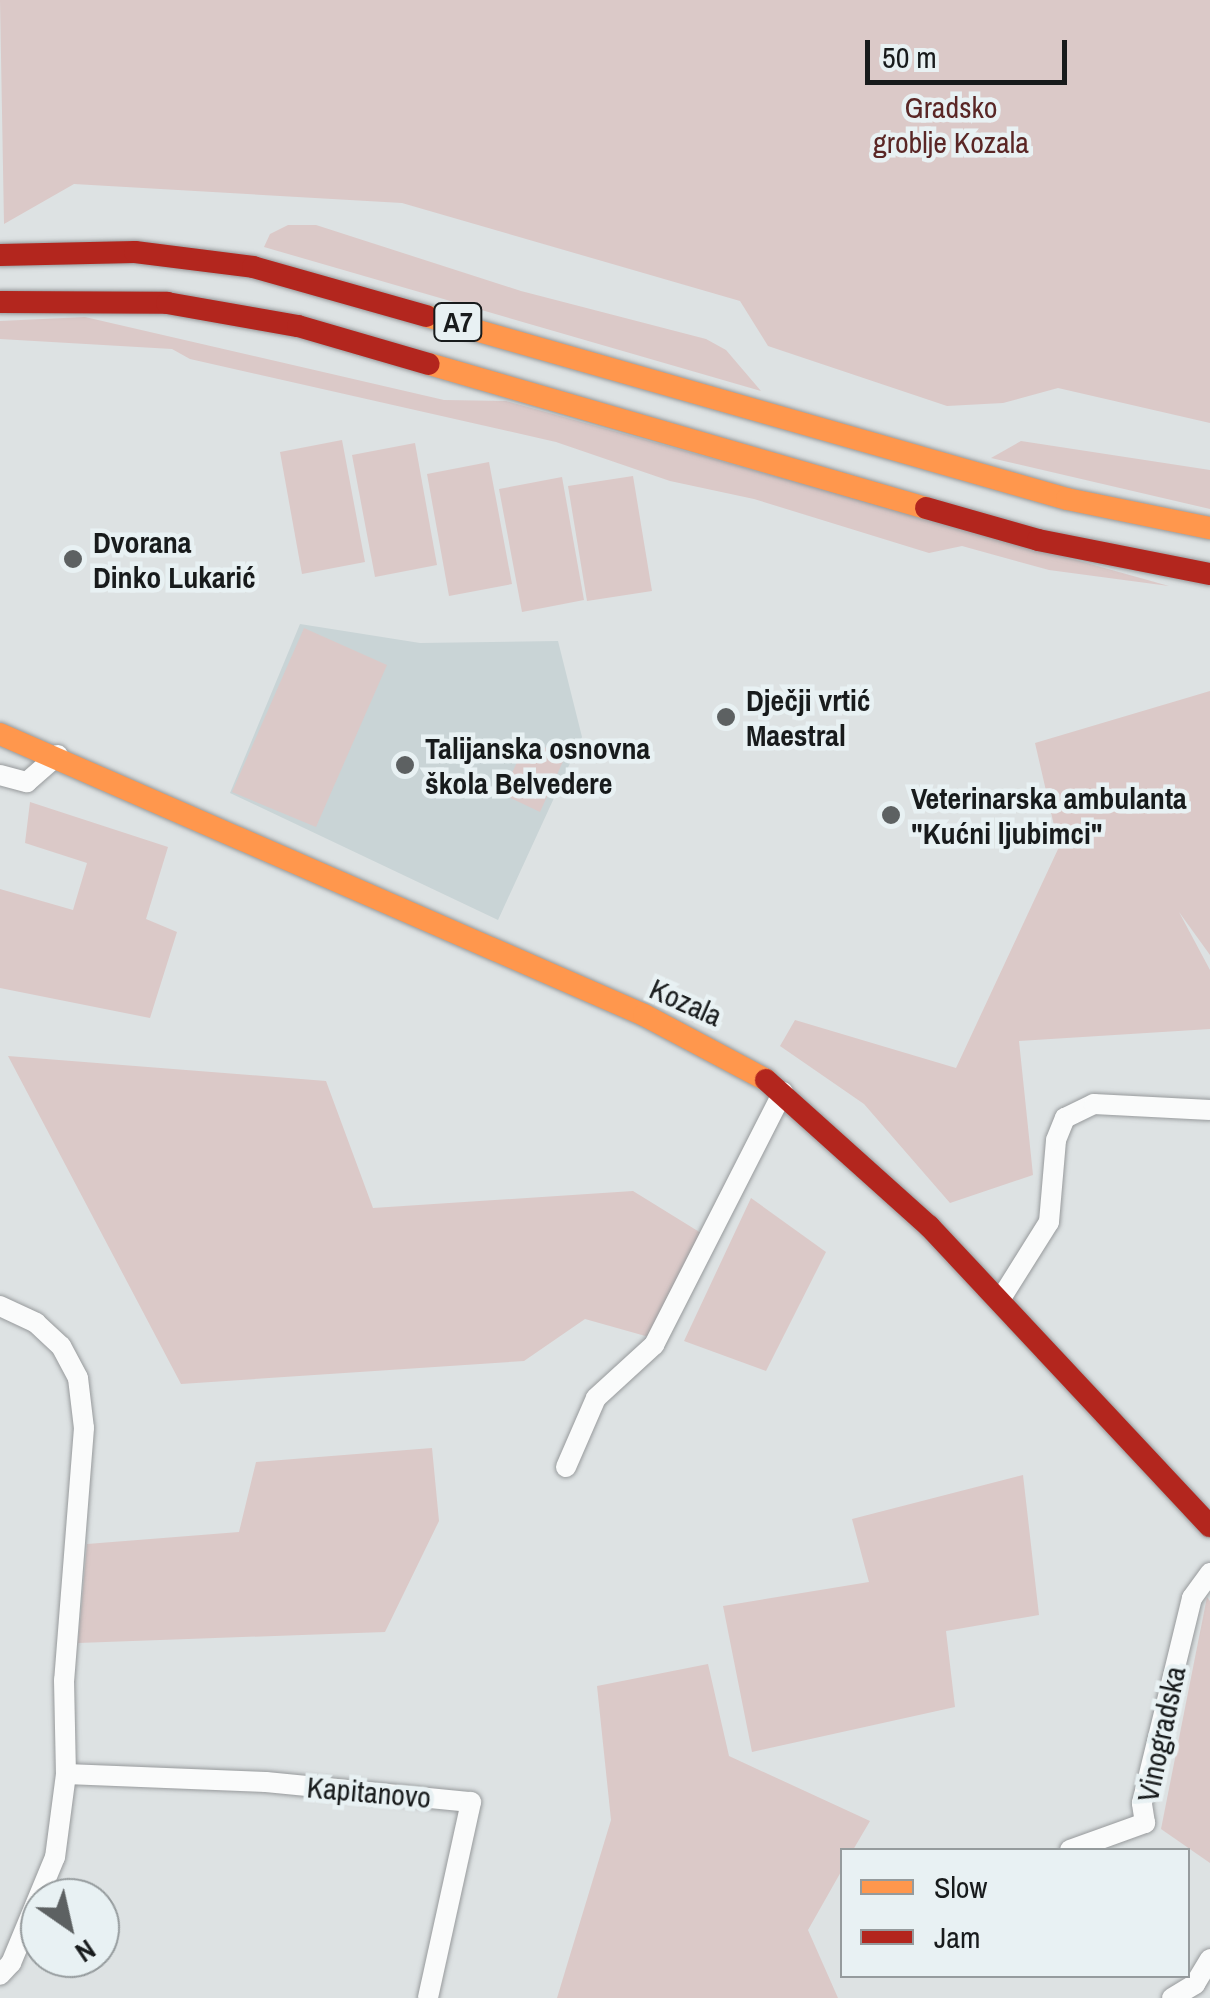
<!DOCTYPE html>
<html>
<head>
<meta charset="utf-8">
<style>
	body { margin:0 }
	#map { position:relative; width:1210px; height:1998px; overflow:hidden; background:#dde2e3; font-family:"Archivo Narrow",sans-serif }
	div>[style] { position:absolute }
	.built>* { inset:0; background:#c9d4d6 }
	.green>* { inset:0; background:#dbc9c8 }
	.roads { filter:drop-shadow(0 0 2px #979a9c) drop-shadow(0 0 2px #979a9c) }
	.street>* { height:20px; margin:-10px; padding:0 10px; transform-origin:10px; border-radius:10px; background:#fafbfb }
	.slow>* { height:22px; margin:-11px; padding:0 11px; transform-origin:11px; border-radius:11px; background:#ff974d }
	.jam>* { height:22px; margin:-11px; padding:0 11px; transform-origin:11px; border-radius:11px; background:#b3261e }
	.dots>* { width:28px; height:28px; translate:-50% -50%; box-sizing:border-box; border:5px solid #e8f1f3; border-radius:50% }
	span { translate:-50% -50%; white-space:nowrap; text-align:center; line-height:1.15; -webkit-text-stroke:9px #e8f1f3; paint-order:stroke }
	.shield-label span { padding:2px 8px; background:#e8f1f3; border:2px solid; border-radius:8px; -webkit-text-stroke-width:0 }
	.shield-label { font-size:28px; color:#181b1c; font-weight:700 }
	.park-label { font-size:30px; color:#5a2625 }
	.poi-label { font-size:30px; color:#181b1c; font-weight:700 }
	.left { translate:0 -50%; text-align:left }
	.street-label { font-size:30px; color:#181b1c }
	.legend { position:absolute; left:840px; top:1848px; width:350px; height:130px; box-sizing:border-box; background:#e8f1f3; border:2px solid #959b9d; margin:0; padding:12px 18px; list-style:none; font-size:30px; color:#181b1c }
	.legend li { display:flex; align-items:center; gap:20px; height:50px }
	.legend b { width:50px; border:2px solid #959b9d }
	.north { position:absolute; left:20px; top:1878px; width:100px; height:100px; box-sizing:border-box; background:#e8f1f3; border:2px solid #959b9d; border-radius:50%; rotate:146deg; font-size:28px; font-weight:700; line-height:40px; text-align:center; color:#181b1c }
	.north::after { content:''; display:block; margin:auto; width:35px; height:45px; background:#5d6162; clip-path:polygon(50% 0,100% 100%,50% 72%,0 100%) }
	.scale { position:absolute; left:865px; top:40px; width:202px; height:45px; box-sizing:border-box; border:5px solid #181b1c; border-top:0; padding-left:12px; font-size:30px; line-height:35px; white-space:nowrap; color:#181b1c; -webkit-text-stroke:8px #e8f1f3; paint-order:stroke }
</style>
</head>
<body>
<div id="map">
	<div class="built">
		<i style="clip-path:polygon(300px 624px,420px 643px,558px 641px,582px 737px,498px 920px,230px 793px)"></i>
	</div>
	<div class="green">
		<i style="clip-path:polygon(0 0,1210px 0,1210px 423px,1058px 388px,1003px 403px,947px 406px,768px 346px,740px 301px,402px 203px,74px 184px,4px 224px)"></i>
		<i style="clip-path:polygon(288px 225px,316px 225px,521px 291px,706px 339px,726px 350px,761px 391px,264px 247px,270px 234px)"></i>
		<i style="clip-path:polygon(85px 317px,444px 400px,506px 401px,1169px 586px,1049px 570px,962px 546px,929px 553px,754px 499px,670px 481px,556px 442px,190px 359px,172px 349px,0 339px,0 321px)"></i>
		<i style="clip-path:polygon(342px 440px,365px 562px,302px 574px,280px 452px)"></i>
		<i style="clip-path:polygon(1021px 441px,1210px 470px,1210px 509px,991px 458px)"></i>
		<i style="clip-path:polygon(415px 443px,437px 565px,375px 577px,352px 455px)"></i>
		<i style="clip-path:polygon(489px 462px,512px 584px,449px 596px,427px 474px)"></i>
		<i style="clip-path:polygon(633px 476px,652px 591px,587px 601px,568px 486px)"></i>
		<i style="clip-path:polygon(562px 477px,584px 600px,522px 612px,499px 489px)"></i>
		<i style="clip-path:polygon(304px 628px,387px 665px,316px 827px,232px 792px)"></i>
		<i style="clip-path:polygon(1210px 691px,1210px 955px,1179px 912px,1210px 970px,1210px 1029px,1019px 1041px,1033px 1175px,950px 1203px,864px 1104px,780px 1046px,795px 1020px,956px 1068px,1059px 847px,1035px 743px)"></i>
		<i style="clip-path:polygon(528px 739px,565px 757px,540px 812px,502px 794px)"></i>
		<i style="clip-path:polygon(30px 802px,168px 847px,146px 919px,177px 932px,150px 1018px,0 988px,0 889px,73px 910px,87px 863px,25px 843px)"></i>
		<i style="clip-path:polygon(8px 1056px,326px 1081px,373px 1208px,633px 1191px,701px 1233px,649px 1337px,585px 1319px,524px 1361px,181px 1384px)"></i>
		<i style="clip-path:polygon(751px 1198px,826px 1252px,766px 1371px,684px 1341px)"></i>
		<i style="clip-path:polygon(432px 1448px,439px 1521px,385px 1632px,78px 1643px,87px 1544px,239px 1532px,256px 1462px)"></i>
		<i style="clip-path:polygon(1023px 1475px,1039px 1615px,946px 1631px,955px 1707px,752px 1752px,723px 1606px,869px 1582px,852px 1519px)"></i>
		<i style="clip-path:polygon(1207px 1597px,1210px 1601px,1210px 1863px,1161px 1829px)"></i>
		<i style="clip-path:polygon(708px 1664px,729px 1756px,870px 1821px,853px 1850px,842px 1850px,842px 1870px,808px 1930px,838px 1998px,557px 1998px,611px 1820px,597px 1686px)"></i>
	</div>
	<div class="roads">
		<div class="street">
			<i style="left:0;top:775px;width:28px;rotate:15deg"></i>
			<i style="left:27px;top:782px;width:41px;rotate:-41.1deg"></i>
			<i style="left:1000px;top:1300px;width:92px;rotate:-57.9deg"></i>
			<i style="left:1049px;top:1222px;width:82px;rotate:-85.1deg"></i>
			<i style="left:1056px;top:1140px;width:24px;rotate:-68deg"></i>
			<i style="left:1065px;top:1118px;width:32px;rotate:-26deg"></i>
			<i style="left:1094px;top:1104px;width:116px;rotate:3deg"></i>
			<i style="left:0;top:1306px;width:40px;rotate:25deg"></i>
			<i style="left:36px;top:1323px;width:34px;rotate:43deg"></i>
			<i style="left:61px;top:1346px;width:36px;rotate:62deg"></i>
			<i style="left:78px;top:1378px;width:50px;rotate:83.2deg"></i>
			<i style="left:84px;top:1428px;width:253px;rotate:94.5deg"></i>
			<i style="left:64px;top:1680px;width:94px;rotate:88.8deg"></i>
			<i style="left:66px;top:1774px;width:84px;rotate:97.5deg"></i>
			<i style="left:55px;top:1857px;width:115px;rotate:112.5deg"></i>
			<i style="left:11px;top:1963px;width:16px;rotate:133deg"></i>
			<i style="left:566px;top:1467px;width:75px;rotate:-66.5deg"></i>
			<i style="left:596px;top:1398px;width:79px;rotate:-42.4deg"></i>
			<i style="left:654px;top:1345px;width:284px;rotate:-63deg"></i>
			<i style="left:66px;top:1774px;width:200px;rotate:2.3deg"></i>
			<i style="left:266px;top:1782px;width:206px;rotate:5.6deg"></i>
			<i style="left:471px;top:1802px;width:201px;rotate:102.4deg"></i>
			<i style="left:1070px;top:1850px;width:80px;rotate:-19.8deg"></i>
			<i style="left:1145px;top:1823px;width:20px;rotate:-99deg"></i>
			<i style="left:1142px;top:1803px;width:211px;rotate:-76.3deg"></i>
			<i style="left:1192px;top:1598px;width:31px;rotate:-54deg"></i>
			<i style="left:1172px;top:1998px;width:27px;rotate:-31deg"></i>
			<i style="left:1195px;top:1984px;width:29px;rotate:-59deg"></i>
		</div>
		<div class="slow">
			<i style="left:426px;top:316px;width:667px;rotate:15.93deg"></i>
			<i style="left:1067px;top:499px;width:146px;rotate:11.5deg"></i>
			<i style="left:429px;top:364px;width:517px;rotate:16.16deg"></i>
			<i style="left:0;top:734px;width:703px;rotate:23.57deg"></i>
			<i style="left:644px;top:1015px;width:138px;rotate:28deg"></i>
		</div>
		<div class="jam">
			<i style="left:0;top:255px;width:135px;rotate:-1.3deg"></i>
			<i style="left:135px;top:252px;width:119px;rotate:7.2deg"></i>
			<i style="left:253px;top:267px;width:180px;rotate:15.8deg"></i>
			<i style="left:0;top:302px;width:167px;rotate:0.3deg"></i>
			<i style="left:167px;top:303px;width:133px;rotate:10deg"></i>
			<i style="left:298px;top:326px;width:136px;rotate:16.2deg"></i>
			<i style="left:926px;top:508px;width:116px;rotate:15.9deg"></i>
			<i style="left:1038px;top:540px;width:175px;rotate:11.2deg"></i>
			<i style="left:766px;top:1080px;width:219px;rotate:41.9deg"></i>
			<i style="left:929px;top:1226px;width:411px;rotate:46.9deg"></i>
		</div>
	</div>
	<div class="dots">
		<i style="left:73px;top:559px;background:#5d6162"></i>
		<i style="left:726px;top:717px;background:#5d6162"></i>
		<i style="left:405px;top:765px;background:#5d6162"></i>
		<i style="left:891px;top:815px;background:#5d6162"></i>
	</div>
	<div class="shield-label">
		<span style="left:458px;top:322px">A7</span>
	</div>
	<div class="park-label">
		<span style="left:951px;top:124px">Gradsko<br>groblje Kozala</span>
	</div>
	<div class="poi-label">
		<span class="left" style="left:93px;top:559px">Dvorana<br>Dinko Lukarić</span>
		<span class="left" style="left:746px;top:717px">Dječji vrtić<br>Maestral</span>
		<span class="left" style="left:425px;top:765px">Talijanska osnovna<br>škola Belvedere</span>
		<span class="left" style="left:911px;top:815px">Veterinarska ambulanta<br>"Kućni ljubimci"</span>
	</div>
	<div class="street-label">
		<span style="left:686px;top:1002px;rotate:24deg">Kozala</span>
		<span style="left:1161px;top:1734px;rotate:-78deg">Vinogradska</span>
		<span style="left:369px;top:1792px;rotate:5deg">Kapitanovo</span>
	</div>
	<ul class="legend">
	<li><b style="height:12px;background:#ff974d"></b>Slow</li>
	<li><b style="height:12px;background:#b3261e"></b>Jam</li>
	</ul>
	<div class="north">N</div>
	<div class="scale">50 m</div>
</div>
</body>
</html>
